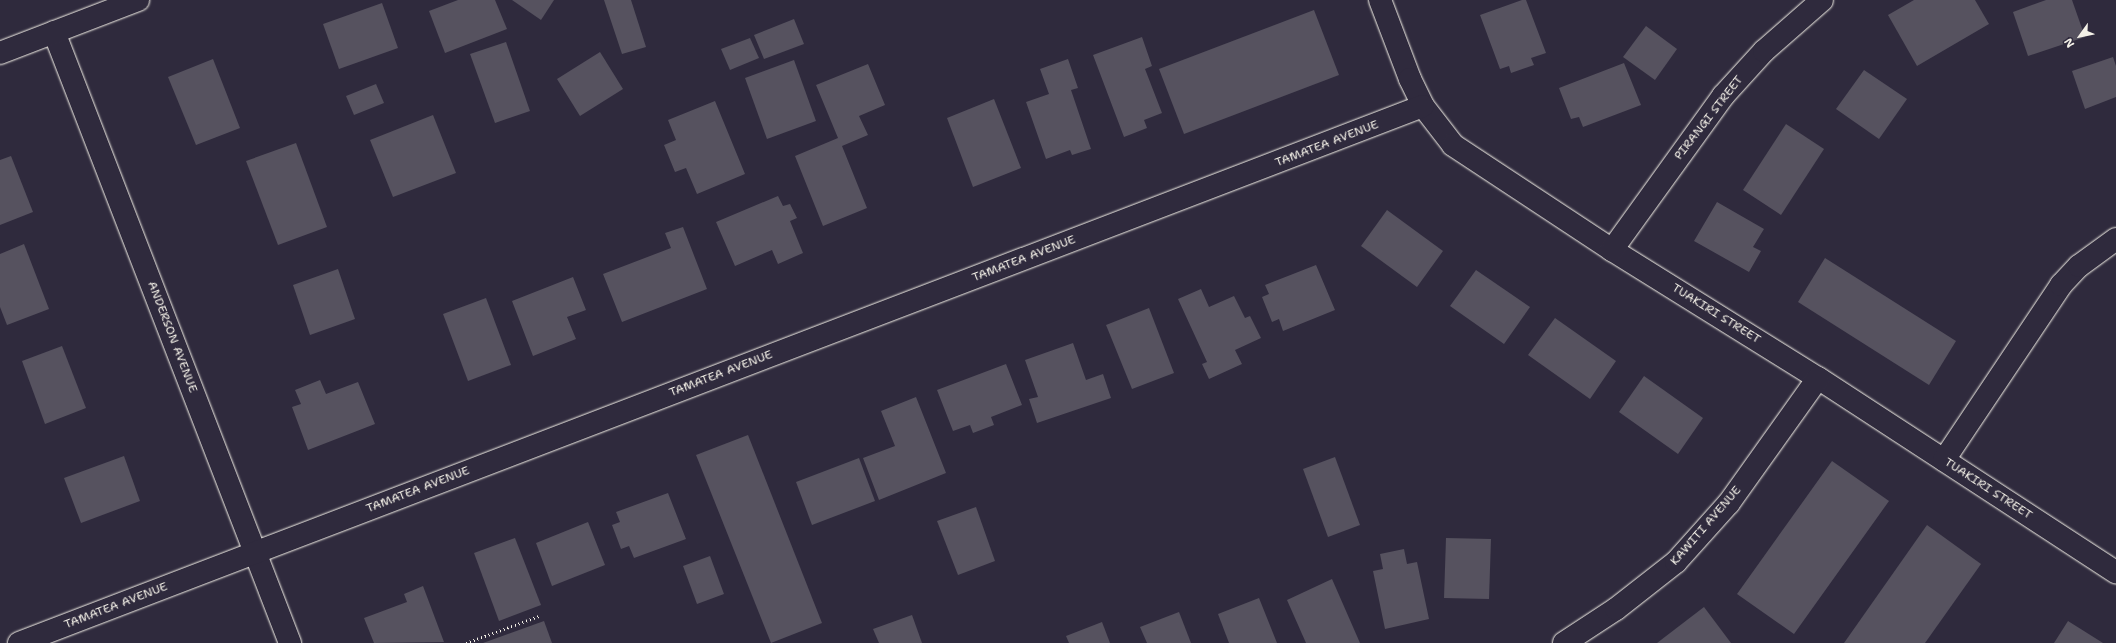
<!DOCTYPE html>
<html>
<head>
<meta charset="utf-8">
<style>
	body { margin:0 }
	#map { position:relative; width:2116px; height:643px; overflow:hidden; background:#2f2a3d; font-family:"Shantell Sans",sans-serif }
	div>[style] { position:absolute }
	.building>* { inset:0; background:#56525f }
	.path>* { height:2.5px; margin-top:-1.25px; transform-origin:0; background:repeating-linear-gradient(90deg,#f4f1e8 0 1px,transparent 0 4px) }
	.roads { filter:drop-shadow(0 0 1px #f4f1e8) drop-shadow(0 0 1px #f4f1e8) }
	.street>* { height:22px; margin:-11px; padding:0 11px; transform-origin:11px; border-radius:11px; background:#2f2a3d }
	span { translate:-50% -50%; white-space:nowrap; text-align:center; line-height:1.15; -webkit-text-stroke:4px #2f2a3d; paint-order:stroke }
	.street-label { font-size:12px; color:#f4f1e8 }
	.north { position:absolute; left:2060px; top:16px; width:40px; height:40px; -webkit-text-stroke:3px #2f2a3d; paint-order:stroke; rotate:237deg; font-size:11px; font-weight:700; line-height:16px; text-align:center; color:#f4f1e8 }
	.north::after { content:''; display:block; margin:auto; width:14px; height:18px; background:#f4f1e8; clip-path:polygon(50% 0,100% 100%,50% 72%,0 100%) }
</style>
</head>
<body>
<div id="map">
	<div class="building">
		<i style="clip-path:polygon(458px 0,495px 0,507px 29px,445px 53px,429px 11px)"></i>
		<i style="clip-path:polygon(512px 0,554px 0,541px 20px)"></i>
		<i style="clip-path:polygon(604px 0,631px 0,646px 47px,622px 54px)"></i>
		<i style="clip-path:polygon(1522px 0,1526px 0,1546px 53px,1531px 58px,1534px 65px,1511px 73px,1509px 66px,1500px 69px,1480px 15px)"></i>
		<i style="clip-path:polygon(1914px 0,1975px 0,1989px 24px,1917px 66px,1888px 15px)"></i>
		<i style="clip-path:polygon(2046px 0,2072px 0,2085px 37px,2028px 56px,2013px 12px)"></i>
		<i style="clip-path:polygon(382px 3px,398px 48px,339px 69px,323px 24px)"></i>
		<i style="clip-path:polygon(1314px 10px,1339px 75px,1184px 134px,1159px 69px)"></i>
		<i style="clip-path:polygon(794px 19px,804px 44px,764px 59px,754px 35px)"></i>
		<i style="clip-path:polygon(1646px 26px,1677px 49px,1655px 80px,1623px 57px)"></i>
		<i style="clip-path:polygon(1142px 37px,1152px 66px,1145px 69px,1162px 113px,1144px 120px,1147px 128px,1124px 137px,1093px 55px)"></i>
		<i style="clip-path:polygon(750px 38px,759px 58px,730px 70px,721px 49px)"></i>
		<i style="clip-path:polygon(506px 42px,530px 111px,495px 123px,470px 54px)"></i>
		<i style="clip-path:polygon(600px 52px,623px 89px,580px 116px,557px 79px)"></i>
		<i style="clip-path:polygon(2113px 57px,2116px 66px,2116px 97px,2085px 109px,2072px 71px)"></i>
		<i style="clip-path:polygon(213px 59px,240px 128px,196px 145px,168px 77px)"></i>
		<i style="clip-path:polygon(1068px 59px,1078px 88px,1071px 90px,1091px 149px,1072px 155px,1070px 150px,1046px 159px,1026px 102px,1049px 94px,1040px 69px)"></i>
		<i style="clip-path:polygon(794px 60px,816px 121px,767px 139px,745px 78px)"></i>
		<i style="clip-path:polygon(1624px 63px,1641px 105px,1583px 127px,1579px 117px,1571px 119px,1559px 88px)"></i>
		<i style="clip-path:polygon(868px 64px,885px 105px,859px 116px,868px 135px,842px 146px,867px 208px,823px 226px,795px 156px,838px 138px,816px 85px)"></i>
		<i style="clip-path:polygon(1864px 70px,1907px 99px,1879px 139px,1836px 109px)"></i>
		<i style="clip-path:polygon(376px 84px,384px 103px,354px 115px,346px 96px)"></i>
		<i style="clip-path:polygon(994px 99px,1021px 168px,973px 187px,947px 118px)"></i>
		<i style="clip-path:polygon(715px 101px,745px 174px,697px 194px,686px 168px,675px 172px,664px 145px,676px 140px,668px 120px)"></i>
		<i style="clip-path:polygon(433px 115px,456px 173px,393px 197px,370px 140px)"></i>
		<i style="clip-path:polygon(1786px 124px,1824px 149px,1781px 215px,1743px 190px)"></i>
		<i style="clip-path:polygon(296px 143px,327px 227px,278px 245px,246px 161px)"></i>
		<i style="clip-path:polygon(11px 156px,33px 212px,0 225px,0 160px)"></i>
		<i style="clip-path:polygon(778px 196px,783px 206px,790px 204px,797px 218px,790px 221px,803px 253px,778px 264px,772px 250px,735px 266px,716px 222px)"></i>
		<i style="clip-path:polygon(1717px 202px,1764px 229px,1753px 247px,1761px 251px,1749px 272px,1694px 241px)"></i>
		<i style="clip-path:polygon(1387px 210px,1443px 251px,1417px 287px,1361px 246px)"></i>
		<i style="clip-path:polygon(683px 227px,707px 289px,622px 322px,603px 274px,671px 248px,665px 233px)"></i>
		<i style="clip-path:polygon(24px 244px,49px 309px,7px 325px,0 307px,0 254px)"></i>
		<i style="clip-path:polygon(1825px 258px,1956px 341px,1929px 385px,1798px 302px)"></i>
		<i style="clip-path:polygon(1316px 265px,1335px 310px,1283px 331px,1279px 319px,1272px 322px,1262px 297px,1269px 294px,1265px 285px)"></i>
		<i style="clip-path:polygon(338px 269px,355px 319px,310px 335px,293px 285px)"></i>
		<i style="clip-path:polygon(1476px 270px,1530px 307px,1504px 344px,1450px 306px)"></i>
		<i style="clip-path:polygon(573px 277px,586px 310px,567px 317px,576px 339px,533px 356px,512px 301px)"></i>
		<i style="clip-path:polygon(1201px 289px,1209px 307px,1234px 296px,1245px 318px,1250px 316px,1261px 338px,1235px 350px,1242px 364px,1209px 379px,1202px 364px,1207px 362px,1178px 299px)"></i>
		<i style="clip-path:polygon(486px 298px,511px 365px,468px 381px,443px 314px)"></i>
		<i style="clip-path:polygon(1149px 308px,1174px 373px,1132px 389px,1106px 325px)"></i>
		<i style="clip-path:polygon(1555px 318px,1616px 361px,1590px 399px,1528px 355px)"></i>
		<i style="clip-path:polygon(1073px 343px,1086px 380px,1103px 374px,1111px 398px,1037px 423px,1029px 399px,1038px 397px,1025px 360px)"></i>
		<i style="clip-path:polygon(62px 346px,86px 408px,45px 424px,22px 361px)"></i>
		<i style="clip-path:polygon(1006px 364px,1022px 405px,991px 417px,994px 425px,973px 433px,970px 425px,953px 431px,937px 390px)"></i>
		<i style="clip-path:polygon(1644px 376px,1703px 418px,1678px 454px,1619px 412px)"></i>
		<i style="clip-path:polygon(320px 380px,326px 394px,358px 382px,375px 424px,308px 450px,292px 407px,301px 404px,295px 390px)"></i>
		<i style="clip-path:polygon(916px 397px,946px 473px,879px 500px,863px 458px,895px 446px,881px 411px)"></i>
		<i style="clip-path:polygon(748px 435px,822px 623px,771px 643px,696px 455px)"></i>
		<i style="clip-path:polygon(124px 456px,140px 501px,81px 523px,64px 478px)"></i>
		<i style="clip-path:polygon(1335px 457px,1360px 525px,1328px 537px,1303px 469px)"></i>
		<i style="clip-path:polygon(859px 458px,875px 501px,812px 525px,796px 482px)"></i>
		<i style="clip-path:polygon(1832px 461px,1889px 501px,1794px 634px,1737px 594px)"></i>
		<i style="clip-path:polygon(668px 493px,686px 539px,634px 558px,629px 546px,621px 549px,612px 525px,620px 522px,616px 512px)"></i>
		<i style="clip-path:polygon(976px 507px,995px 561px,958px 575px,937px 521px)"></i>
		<i style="clip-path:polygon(588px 522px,605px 565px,552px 586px,536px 543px)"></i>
		<i style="clip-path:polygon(1927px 525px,1981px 564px,1925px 643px,1844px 643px)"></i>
		<i style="clip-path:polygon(515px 538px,541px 605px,499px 621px,474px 553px)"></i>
		<i style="clip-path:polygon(1446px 538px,1491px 539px,1489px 599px,1444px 598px)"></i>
		<i style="clip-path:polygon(1404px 549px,1407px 564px,1417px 562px,1429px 619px,1385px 629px,1373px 571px,1383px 569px,1380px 554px)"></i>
		<i style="clip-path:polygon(710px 556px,724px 594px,697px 604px,683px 566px)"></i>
		<i style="clip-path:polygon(1332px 579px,1360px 643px,1306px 643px,1287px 600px)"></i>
		<i style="clip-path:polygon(423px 586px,444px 642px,374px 643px,364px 618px,407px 602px,404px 594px)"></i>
		<i style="clip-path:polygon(1259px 598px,1277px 643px,1229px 643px,1218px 614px)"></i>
		<i style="clip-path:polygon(1704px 607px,1731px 643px,1657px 643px)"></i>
		<i style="clip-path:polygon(1179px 612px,1191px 643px,1147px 643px,1140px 627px)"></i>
		<i style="clip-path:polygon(912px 615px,922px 643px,879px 643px,873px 629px)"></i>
		<i style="clip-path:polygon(544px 621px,552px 643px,483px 643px)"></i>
		<i style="clip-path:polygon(2068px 621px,2103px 643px,2054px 643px)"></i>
		<i style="clip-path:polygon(1102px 622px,1110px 643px,1069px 643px,1066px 636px)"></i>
	</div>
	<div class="path">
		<i style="left:466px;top:643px;width:78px;rotate:-20.3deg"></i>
	</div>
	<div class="roads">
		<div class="street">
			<i style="left:1380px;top:0;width:85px;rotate:69.2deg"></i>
			<i style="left:1410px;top:79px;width:30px;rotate:64deg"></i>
			<i style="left:1423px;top:106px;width:49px;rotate:52.4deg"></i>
			<i style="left:1453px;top:145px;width:191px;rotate:33.4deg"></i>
			<i style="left:1612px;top:250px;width:243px;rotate:31.9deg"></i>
			<i style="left:1818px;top:378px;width:356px;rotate:33.1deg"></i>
			<i style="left:54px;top:32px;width:655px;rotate:68.88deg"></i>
			<i style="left:0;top:53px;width:148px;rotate:-21deg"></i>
			<i style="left:1612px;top:250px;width:190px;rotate:-54.2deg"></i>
			<i style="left:1723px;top:96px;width:61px;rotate:-47.7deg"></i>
			<i style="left:1764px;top:51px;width:77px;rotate:-41.3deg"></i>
			<i style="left:1944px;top:460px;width:211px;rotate:-56.2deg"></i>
			<i style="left:2061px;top:285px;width:26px;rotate:-47deg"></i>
			<i style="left:2079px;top:266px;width:46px;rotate:-36.1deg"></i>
			<i style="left:19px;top:643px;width:1503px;rotate:-20.93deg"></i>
			<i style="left:1564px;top:643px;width:62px;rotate:-33.2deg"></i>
			<i style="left:1616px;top:609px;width:76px;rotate:-38.1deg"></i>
			<i style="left:1676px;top:562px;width:79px;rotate:-48.1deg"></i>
			<i style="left:1729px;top:503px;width:153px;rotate:-54.5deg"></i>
		</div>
	</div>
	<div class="street-label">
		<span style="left:1709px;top:118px;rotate:-52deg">PIRANGI STREET</span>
		<span style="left:1327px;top:144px;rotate:-21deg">TAMATEA AVENUE</span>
		<span style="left:1024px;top:259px;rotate:-21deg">TAMATEA AVENUE</span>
		<span style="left:1716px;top:314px;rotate:32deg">TUAKIRI STREET</span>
		<span style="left:172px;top:337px;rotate:69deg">ANDERSON AVENUE</span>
		<span style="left:721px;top:374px;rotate:-21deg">TAMATEA AVENUE</span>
		<span style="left:1988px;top:489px;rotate:33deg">TUAKIRI STREET</span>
		<span style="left:418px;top:490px;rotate:-21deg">TAMATEA AVENUE</span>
		<span style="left:1706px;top:526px;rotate:-49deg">KAWITI AVENUE</span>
		<span style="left:116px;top:606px;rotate:-21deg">TAMATEA AVENUE</span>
	</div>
	<div class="north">N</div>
</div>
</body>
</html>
